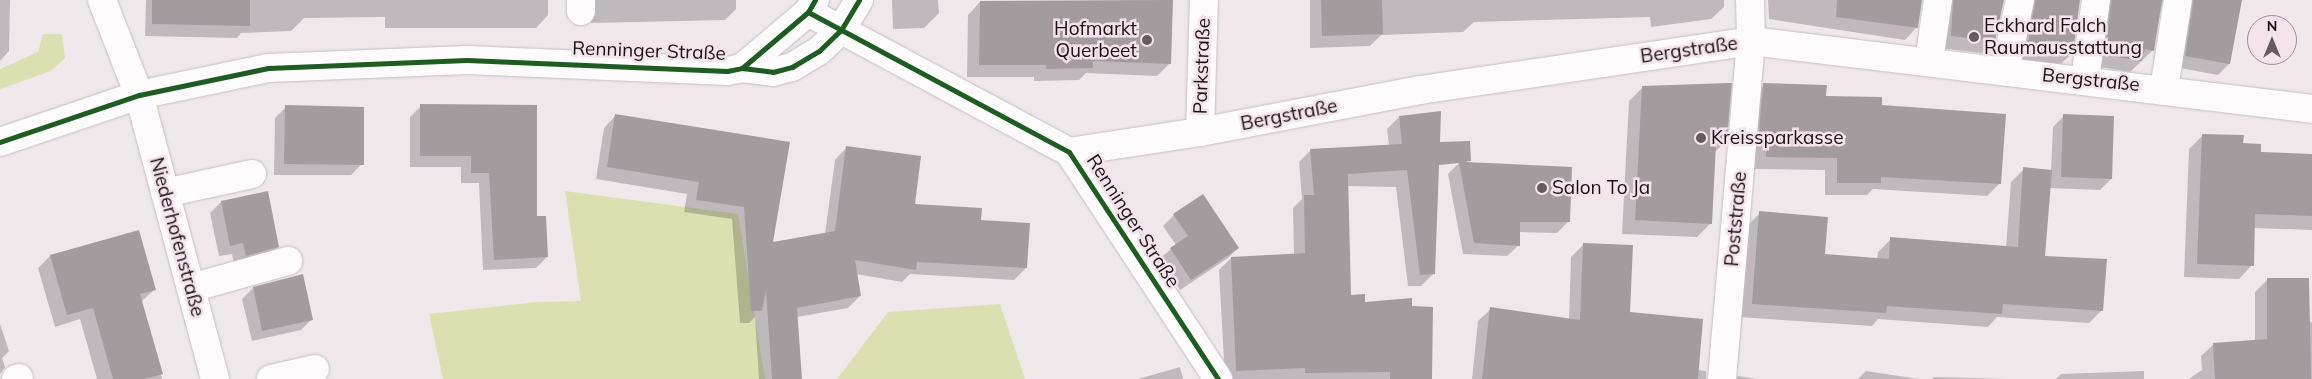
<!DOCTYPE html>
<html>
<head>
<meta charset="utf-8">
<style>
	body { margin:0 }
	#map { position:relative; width:2312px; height:379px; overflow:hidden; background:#f0e7eb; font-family:Mulish,sans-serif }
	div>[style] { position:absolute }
	.green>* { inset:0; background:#dce0b1 }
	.shadow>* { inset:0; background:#0003 }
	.building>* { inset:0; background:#a39c9f }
	.roads { filter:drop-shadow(0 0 1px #c6bec2) drop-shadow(0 0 1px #c6bec2) }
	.minor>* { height:28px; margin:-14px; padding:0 14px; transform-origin:14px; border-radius:14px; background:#fdfbfc }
	.cycleway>* { height:5px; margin:-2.5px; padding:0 2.5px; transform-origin:2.5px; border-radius:2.5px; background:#1b5e20 }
	.dots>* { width:14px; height:14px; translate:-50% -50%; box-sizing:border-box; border:2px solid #f4e3ea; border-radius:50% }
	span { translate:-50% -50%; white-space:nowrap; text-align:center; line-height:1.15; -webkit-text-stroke:5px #f4e3ea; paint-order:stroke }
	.poi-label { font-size:19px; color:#181214 }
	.left { translate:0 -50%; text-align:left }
	.right { translate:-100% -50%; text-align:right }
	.street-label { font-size:19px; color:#181214 }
	.north { position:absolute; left:2247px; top:15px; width:50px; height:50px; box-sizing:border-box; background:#f4e3ea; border:1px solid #9c8f94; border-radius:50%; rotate:0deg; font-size:14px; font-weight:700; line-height:20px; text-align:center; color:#181214 }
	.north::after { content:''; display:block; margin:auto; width:18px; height:22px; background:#645d5f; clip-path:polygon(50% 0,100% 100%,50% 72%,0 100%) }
</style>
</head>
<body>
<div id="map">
	<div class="green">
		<i style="clip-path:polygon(43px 34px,62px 34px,65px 58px,51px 71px,0 89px,0 69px,38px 52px)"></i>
		<i style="clip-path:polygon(565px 191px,738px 214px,765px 379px,443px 379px,429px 314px,536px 302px,581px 301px)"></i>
		<i style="clip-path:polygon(1000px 304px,1025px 379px,837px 379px,888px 312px)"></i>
	</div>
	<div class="shadow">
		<i style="clip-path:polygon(0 0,10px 0,9px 51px,0 61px)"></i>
		<i style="clip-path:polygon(146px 0,548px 0,548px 15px,536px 28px,385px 28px,385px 17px,304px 18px,291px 31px,241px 33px,237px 38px,145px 36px)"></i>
		<i style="clip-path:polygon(591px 0,736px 0,736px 9px,725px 20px,591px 23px)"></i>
		<i style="clip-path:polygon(892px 0,938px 0,939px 13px,924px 28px,893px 29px)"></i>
		<i style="clip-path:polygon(1172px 0,1170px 63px,1157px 76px,1086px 73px,1079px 80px,1034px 81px,1034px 77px,967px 77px,968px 15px,980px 2px)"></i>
		<i style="clip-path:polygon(1310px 0,1724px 0,1724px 7px,1711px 19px,1651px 27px,1650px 17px,1474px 22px,1463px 32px,1381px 35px,1370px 46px,1310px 48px)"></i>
		<i style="clip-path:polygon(1768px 0,1922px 0,1917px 27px,1905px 40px,1769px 19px)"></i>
		<i style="clip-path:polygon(1932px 0,2003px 0,1994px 40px,1982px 53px,1939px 48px)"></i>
		<i style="clip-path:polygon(2020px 0,2079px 0,2072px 53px,2061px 64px,2016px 59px)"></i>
		<i style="clip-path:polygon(2093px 0,2163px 0,2153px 50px,2130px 72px,2094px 66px)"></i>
		<i style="clip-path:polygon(2178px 0,2241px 0,2229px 64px,2218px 75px,2175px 67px)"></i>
		<i style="clip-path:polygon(1764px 85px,1880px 106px,2000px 183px,1987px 196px,1873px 189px,1867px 195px,1825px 195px,1825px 170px,1754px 169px,1751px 97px)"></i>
		<i style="clip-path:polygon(1642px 88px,1725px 142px,1714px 153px,1711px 223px,1697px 237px,1622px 234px,1629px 101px)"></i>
		<i style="clip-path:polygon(421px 106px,536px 218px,547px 257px,536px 268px,483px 270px,479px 183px,461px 183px,461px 167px,410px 167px,410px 117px)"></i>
		<i style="clip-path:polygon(286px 107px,362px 164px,351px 175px,274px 175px,275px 118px)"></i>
		<i style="clip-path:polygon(616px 115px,788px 143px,772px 244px,825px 234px,835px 160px,847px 147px,913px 205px,980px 221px,1026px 268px,1014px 280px,910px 274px,902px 282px,856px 274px,860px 296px,848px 308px,797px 317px,801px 379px,759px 379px,755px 317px,749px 323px,740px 323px,732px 219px,684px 212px,687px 194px,596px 179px,604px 128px)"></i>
		<i style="clip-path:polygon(2064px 116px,2111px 179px,2100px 190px,2049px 188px,2044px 257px,2102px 310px,2089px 323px,1997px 317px,1988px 327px,1878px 319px,1872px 326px,1739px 317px,1747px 226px,1760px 213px,1824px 255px,1877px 259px,1878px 252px,1891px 239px,2006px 247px,2011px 182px,2024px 169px,2051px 171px,2053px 127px)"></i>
		<i style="clip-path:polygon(1399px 117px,1433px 274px,1421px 286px,1408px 286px,1396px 187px,1347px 186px,1350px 296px,1364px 304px,1430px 379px,1225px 379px,1219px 270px,1231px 258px,1294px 255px,1293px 208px,1302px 199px,1299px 162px,1311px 150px,1389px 146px,1387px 129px)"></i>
		<i style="clip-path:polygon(2203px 135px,2242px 144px,2259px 153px,2312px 155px,2312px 230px,2254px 228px,2252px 265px,2239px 279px,2184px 277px,2189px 149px)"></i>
		<i style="clip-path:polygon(1459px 163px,1570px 169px,1568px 222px,1557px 233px,1519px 232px,1519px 245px,1507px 256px,1463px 254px,1448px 174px)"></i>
		<i style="clip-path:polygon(221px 202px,278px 247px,267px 258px,235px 267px,232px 254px,219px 256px,210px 213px)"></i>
		<i style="clip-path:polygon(1174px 215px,1238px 248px,1228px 258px,1180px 290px,1159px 259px,1176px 245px,1163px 226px)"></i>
		<i style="clip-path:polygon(1584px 244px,1628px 313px,1697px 370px,1706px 371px,1706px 379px,1472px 379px,1478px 321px,1491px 309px,1569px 320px,1571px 257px)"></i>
		<i style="clip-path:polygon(50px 256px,155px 289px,141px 302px,162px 379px,97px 379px,80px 319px,55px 327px,38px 268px)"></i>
		<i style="clip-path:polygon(2267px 280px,2312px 323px,2312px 379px,2189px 379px,2202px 370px,2201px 356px,2214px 344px,2255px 341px,2255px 292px)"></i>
		<i style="clip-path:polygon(253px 288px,312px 319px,301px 330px,252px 341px,242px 299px)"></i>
		<i style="clip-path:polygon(0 324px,9px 351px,2px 358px,5px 367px,0 374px)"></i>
		<i style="clip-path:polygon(1180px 367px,1183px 379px,1138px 379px)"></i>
		<i style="clip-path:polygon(1866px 371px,1919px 379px,1858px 379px)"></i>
		<i style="clip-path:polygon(2144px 371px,2144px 379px,2056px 379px,2061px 374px)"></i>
		<i style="clip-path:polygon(1738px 376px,1756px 379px,1736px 379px)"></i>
		<i style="clip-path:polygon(1934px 377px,2007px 379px,1932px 379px)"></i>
	</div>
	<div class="building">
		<i style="clip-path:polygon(152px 0,250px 0,250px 26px,152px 24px)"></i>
		<i style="clip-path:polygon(1173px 0,1171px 64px,1093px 61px,1093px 68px,1046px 69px,1046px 65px,979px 65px,980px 1px)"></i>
		<i style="clip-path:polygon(1321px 0,1382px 0,1383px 34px,1322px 36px)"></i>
		<i style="clip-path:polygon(1837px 0,1922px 0,1918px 28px,1836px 17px)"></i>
		<i style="clip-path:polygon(1953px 0,2004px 0,1995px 41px,1951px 36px)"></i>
		<i style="clip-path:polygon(2035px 0,2080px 0,2073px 53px,2027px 49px)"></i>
		<i style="clip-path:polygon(2111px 0,2162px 0,2154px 51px,2145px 49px,2142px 61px,2104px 55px)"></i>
		<i style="clip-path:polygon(2193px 0,2242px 0,2230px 64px,2185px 56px)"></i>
		<i style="clip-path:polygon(1729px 83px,1732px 83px,1727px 142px,1716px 144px,1712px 224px,1635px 220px,1642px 86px)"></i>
		<i style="clip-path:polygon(1763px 83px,1827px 85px,1826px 96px,1882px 97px,1882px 105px,2006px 114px,2001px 184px,1881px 177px,1881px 183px,1837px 183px,1837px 158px,1766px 157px,1767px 138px,1758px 139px)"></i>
		<i style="clip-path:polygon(420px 104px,537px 105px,537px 216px,546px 216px,548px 257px,494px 260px,489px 173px,471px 173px,471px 156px,420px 156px)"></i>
		<i style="clip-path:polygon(285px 105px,364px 107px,364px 165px,284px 164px)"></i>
		<i style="clip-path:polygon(1441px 111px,1440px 142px,1470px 141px,1471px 161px,1465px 162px,1572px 167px,1570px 222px,1520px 222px,1520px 246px,1474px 243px,1459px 163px,1439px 165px,1435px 274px,1420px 275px,1407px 170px,1348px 174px,1351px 295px,1365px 294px,1365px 302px,1412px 298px,1412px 306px,1433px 307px,1432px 379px,1390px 379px,1390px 372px,1305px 373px,1305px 368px,1236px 371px,1231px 257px,1305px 253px,1304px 195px,1314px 195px,1310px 149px,1402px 144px,1399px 116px)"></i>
		<i style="clip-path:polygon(615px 114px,790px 142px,773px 242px,835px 231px,846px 146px,921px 156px,915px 204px,982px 208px,981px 220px,1030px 223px,1027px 268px,917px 262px,916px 270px,855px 260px,861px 296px,797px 308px,802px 379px,772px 379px,766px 290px,762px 311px,751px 311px,744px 207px,696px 200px,699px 182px,607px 167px)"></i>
		<i style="clip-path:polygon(2063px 114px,2114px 116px,2112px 179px,2061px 177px)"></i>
		<i style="clip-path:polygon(2202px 134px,2244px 135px,2243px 143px,2261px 144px,2261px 152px,2312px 154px,2312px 216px,2255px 214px,2254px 266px,2197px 264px)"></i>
		<i style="clip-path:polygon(2023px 167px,2052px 170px,2045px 256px,2107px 259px,2103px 311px,2003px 304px,2002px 314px,1887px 306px,1886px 313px,1752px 304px,1759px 211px,1828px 217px,1825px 254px,1889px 259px,1890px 237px,2018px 247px)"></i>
		<i style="clip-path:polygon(268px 191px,279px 247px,246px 256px,243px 243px,230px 246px,221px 201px)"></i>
		<i style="clip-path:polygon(1203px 194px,1239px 248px,1191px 280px,1170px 248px,1188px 236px,1173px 214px)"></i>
		<i style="clip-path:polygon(139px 230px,156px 290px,140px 294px,163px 374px,144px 379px,113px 379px,93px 308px,67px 315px,50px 255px)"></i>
		<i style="clip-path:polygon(1583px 243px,1633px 245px,1630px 312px,1703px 319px,1698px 379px,1482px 379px,1490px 307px,1580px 320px)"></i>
		<i style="clip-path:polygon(303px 274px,313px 320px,262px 331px,253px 287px)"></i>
		<i style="clip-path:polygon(2267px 278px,2309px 278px,2311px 379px,2215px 379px,2213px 343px,2267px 339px)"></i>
	</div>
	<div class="roads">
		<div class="minor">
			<i style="left:102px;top:0;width:102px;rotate:68.7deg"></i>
			<i style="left:139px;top:95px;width:294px;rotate:75deg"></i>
			<i style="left:581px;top:11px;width:11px;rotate:-90deg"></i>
			<i style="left:808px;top:12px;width:296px;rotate:28.2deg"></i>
			<i style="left:1069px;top:152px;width:272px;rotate:56.7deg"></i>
			<i style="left:1929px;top:61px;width:62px;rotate:-81.6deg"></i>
			<i style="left:742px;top:68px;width:31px;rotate:7deg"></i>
			<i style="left:773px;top:72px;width:20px;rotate:-15deg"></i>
			<i style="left:792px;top:67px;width:31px;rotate:-31deg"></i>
			<i style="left:819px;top:51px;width:30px;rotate:-44deg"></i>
			<i style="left:841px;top:30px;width:35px;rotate:-59deg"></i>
			<i style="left:2005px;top:71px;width:73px;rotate:-78.1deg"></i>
			<i style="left:2085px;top:80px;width:81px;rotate:-82.2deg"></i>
			<i style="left:2164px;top:89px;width:90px;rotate:-81.1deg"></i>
			<i style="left:1200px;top:132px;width:132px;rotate:-88.3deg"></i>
			<i style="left:0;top:142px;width:147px;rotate:-18.7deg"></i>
			<i style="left:139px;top:95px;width:132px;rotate:-11.8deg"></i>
			<i style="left:268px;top:68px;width:199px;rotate:-2.3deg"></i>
			<i style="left:467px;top:60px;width:260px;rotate:2.4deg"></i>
			<i style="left:727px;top:71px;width:15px;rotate:-11deg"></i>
			<i style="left:742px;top:68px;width:87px;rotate:-40.3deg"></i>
			<i style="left:808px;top:12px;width:14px;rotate:-60deg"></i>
			<i style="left:1069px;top:152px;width:133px;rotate:-8.7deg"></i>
			<i style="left:1200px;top:132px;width:224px;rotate:-10.8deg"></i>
			<i style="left:1420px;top:90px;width:335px;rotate:-8.4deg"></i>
			<i style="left:1751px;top:41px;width:565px;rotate:6.91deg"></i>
			<i style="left:165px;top:193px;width:89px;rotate:-12.3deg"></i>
			<i style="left:191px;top:288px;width:101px;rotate:-15.6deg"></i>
			<i style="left:16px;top:379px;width:3px;rotate:-18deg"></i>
			<i style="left:271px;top:379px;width:45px;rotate:-12.8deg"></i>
			<i style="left:1722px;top:379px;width:339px;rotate:-85.1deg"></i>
			<i style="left:1751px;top:41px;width:41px;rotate:-91.4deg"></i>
		</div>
	</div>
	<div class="cycleway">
		<i style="left:808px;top:12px;width:296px;rotate:28.2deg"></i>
		<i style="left:1069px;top:152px;width:272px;rotate:56.7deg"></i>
		<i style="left:742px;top:68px;width:31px;rotate:7deg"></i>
		<i style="left:773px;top:72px;width:20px;rotate:-15deg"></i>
		<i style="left:792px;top:67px;width:31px;rotate:-31deg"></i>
		<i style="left:819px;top:51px;width:30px;rotate:-44deg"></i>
		<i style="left:841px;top:30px;width:35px;rotate:-59deg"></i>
		<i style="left:0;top:142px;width:147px;rotate:-18.7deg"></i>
		<i style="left:139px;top:95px;width:132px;rotate:-11.8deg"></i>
		<i style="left:268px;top:68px;width:199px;rotate:-2.3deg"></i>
		<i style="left:467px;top:60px;width:260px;rotate:2.4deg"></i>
		<i style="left:727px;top:71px;width:15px;rotate:-11deg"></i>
		<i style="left:742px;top:68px;width:87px;rotate:-40.3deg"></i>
		<i style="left:808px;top:12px;width:14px;rotate:-60deg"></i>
	</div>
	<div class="dots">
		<i style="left:1974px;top:37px;background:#645d5f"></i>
		<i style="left:1147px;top:40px;background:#645d5f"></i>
		<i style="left:1701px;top:138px;background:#645d5f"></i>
		<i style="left:1542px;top:188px;background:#645d5f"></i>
	</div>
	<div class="poi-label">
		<span class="left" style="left:1984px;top:37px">Eckhard Falch<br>Raumausstattung</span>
		<span class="right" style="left:1137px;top:40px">Hofmarkt<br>Querbeet</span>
		<span class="left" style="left:1711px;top:138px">Kreissparkasse</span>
		<span class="left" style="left:1552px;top:188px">Salon To Ja</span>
	</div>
	<div class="street-label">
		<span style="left:1689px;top:50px;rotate:-8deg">Bergstraße</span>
		<span style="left:649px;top:51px;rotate:2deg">Renninger Straße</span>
		<span style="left:1202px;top:66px;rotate:-88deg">Parkstraße</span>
		<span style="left:2091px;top:80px;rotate:6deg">Bergstraße</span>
		<span style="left:1289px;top:115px;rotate:-11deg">Bergstraße</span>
		<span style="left:1736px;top:219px;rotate:-85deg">Poststraße</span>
		<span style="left:1133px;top:221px;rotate:57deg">Renninger Straße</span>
		<span style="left:177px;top:237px;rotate:75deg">Niederhofenstraße</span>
	</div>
	<div class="north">N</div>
</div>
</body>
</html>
